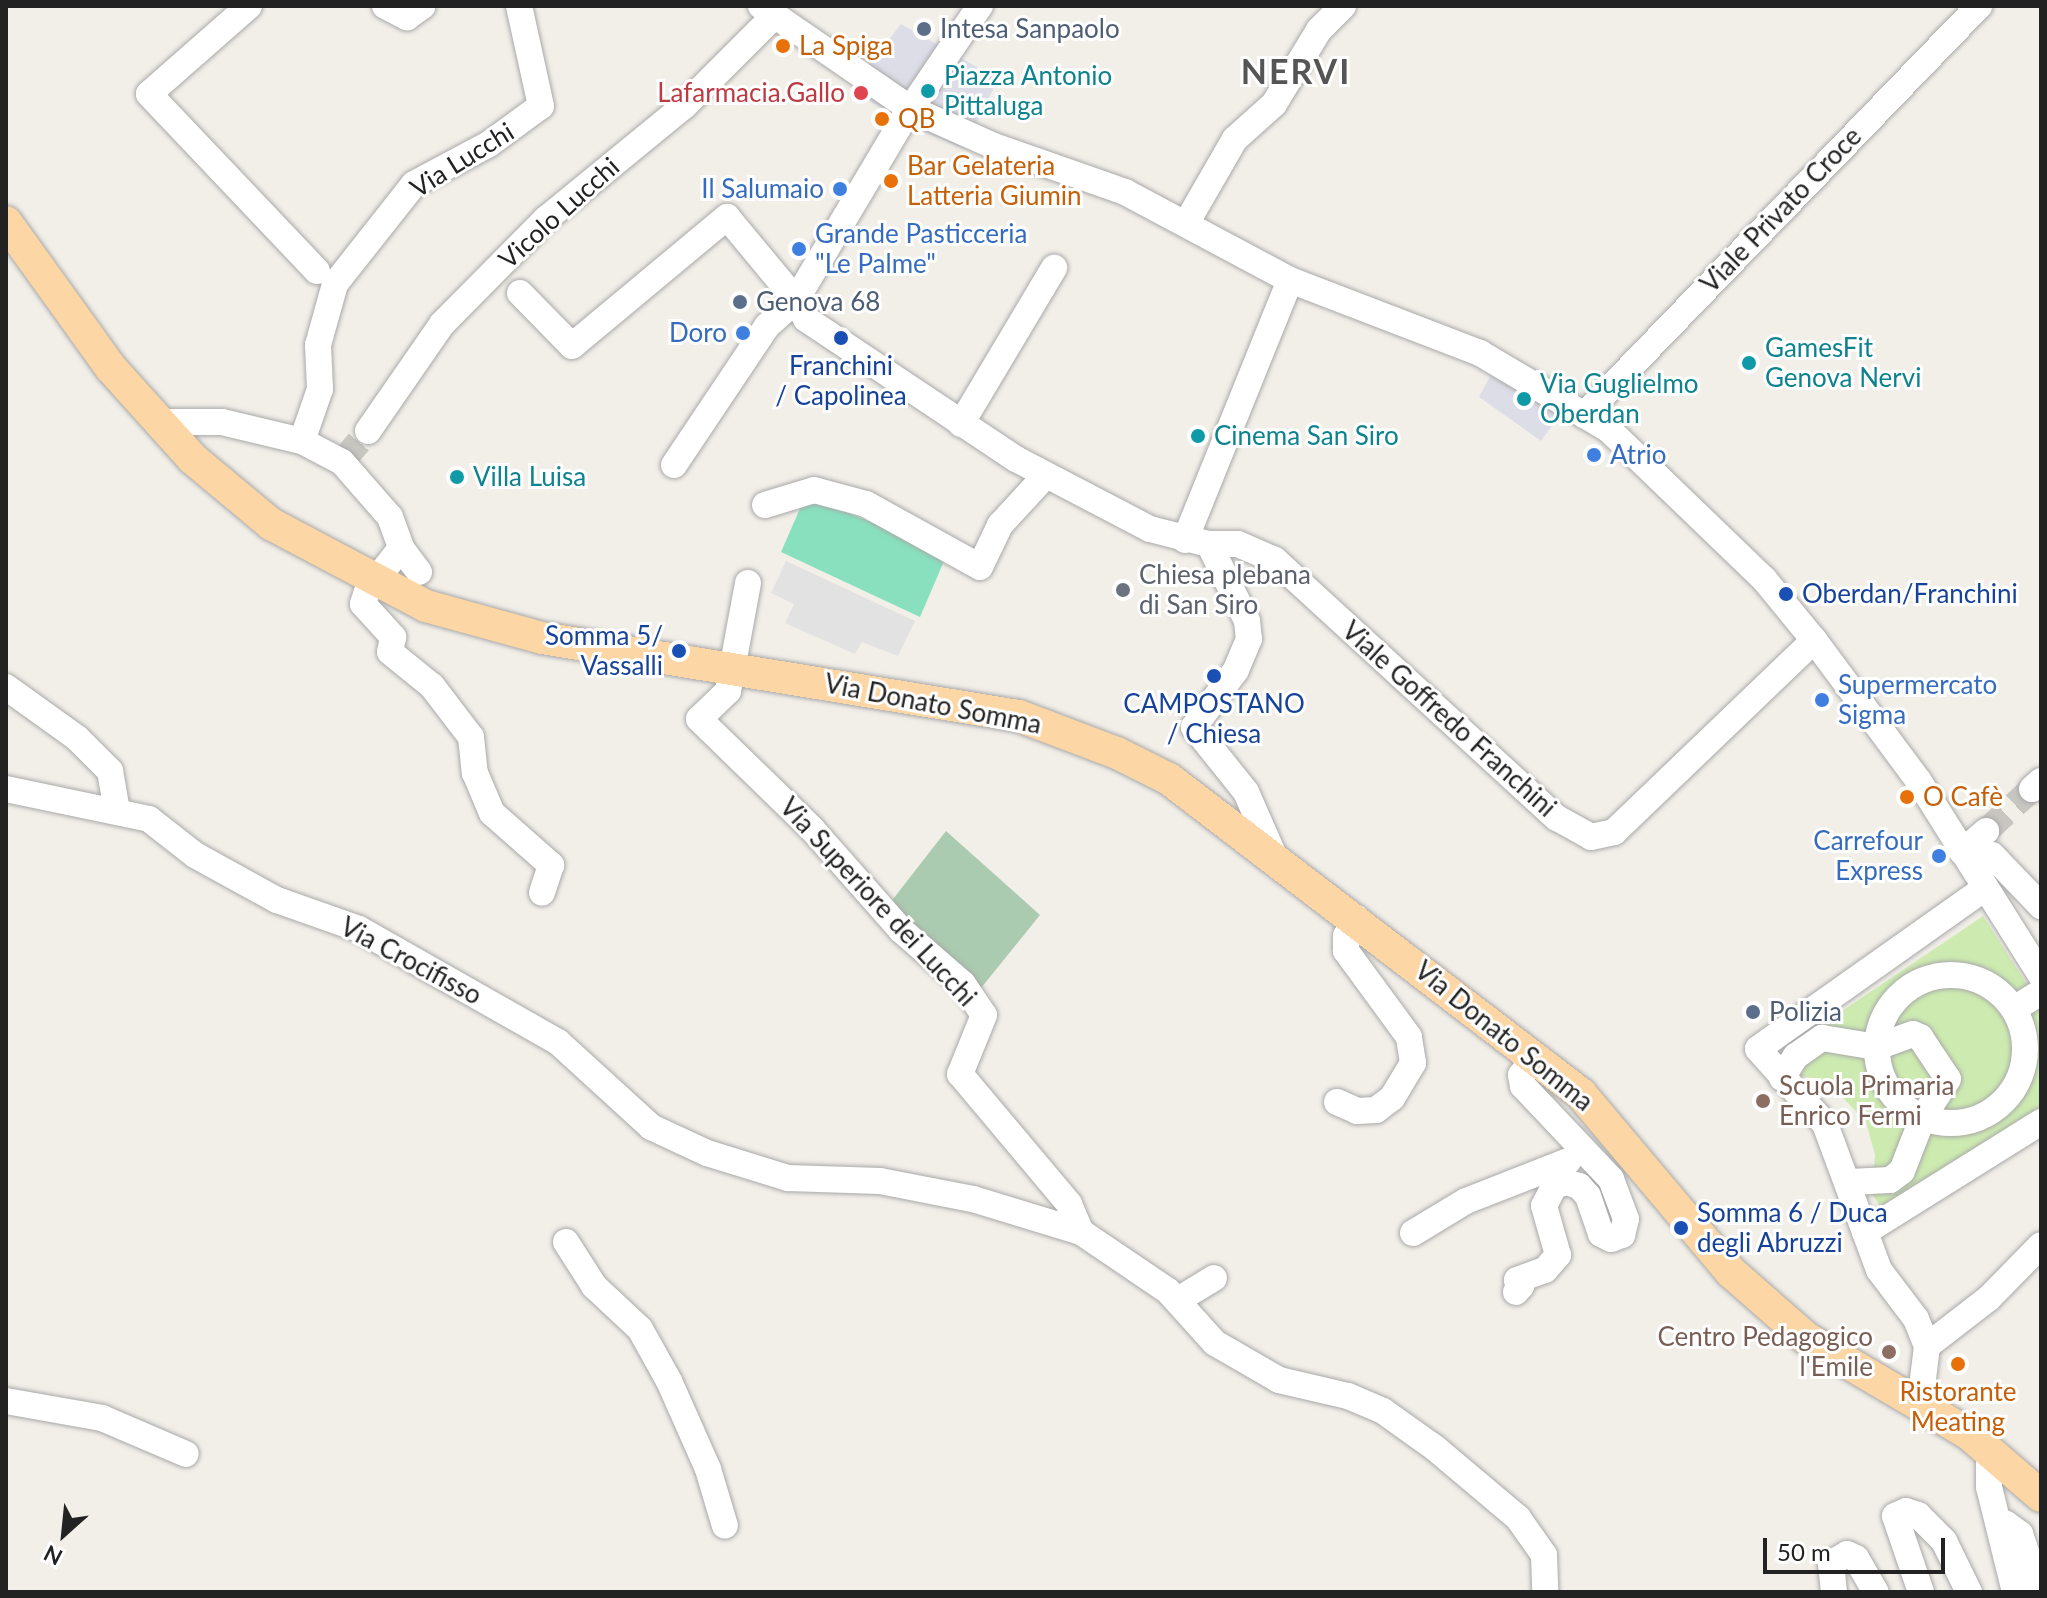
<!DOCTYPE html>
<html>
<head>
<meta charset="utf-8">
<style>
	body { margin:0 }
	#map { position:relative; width:2047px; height:1598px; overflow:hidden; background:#f2efe9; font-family:Lato,sans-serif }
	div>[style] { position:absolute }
	.grass>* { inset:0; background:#cdebb0 }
	.cemetery>* { inset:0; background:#aacbaf }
	.pitch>* { inset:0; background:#88e0be }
	.parking>* { inset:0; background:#e2e2e2 }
	.plaza>* { inset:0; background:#dddde8 }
	.minor-tunnel>* { height:26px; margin-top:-13px; transform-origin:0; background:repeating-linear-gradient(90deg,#c8c6c1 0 26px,transparent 0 39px) }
	.roads { filter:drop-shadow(0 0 2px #a9a9a9) drop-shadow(0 0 2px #a9a9a9) }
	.minor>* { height:26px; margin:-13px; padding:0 13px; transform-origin:13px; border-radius:13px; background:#fff }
	.minor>.ring { margin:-13px; padding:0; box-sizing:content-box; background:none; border:26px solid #fff; border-radius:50% }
	.major>* { height:32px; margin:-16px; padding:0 16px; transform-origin:16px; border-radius:16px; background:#fcd6a4 }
	.dots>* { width:22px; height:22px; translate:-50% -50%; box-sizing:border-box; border:4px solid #fff; border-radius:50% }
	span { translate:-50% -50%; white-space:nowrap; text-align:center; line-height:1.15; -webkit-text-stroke:6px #fff; paint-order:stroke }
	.service-label { font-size:26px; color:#4e5e75 }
	.left { translate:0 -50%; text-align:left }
	.food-label { font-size:26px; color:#c56008 }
	.culture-label { font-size:26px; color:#0d838f }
	.health-label { font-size:26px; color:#be3a42 }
	.right { translate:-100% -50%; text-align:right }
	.street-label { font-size:26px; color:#222 }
	.shop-label { font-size:26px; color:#366cbe }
	.transit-label { font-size:26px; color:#164399 }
	.worship-label { font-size:26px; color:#5b616d }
	.education-label { font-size:26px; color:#785e54 }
	.district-label { font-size:34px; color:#555; font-weight:700; letter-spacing:2px }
	.frame { position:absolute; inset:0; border:8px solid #222; pointer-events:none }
	.north { position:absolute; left:24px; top:1494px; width:80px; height:80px; -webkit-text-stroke:6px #fff; paint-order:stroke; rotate:207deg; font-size:22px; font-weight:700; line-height:32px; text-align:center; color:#222 }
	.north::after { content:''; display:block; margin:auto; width:28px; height:36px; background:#222; clip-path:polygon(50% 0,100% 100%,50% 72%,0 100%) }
	.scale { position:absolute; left:1763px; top:1538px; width:182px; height:36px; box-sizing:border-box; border:4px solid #222; border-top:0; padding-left:10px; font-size:24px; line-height:28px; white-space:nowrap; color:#222; -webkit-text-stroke:6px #fff; paint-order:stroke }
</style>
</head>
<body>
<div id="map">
	<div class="grass">
		<i style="clip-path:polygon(1983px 916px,2041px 1006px,2041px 1106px,1882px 1209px,1872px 1194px,1875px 1155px,1866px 1122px,1828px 1082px,1782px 1071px,1774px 1057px)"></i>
	</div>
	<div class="cemetery">
		<i style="clip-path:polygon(946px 831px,1040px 915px,981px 988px,890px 903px)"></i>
	</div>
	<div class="pitch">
		<i style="clip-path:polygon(806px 495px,947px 554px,920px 617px,781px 552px)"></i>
	</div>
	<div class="parking">
		<i style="clip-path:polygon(786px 561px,915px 621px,898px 656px,862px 642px,855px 654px,785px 623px,794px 604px,771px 593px)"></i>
	</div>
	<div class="plaza">
		<i style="clip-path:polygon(901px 24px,998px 79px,964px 149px,918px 129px,868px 100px,870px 96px,854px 85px)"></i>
		<i style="clip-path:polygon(1500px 358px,1570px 401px,1541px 441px,1479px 397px)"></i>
	</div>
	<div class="minor-tunnel">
		<i style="left:342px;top:462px;width:40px;rotate:-50deg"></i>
		<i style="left:1986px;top:831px;width:62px;rotate:-42.4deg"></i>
	</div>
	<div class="roads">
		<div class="minor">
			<i style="left:249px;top:6px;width:133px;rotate:138.7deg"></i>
			<i style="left:149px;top:94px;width:244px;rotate:46.5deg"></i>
			<i style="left:385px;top:6px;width:25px;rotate:27deg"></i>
			<i style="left:407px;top:17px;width:19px;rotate:-35deg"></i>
			<i style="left:761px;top:6px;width:182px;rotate:34.5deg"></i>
			<i style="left:911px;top:109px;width:91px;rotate:24deg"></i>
			<i style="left:994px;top:146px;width:139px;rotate:19.3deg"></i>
			<i style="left:1125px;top:192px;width:187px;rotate:28.1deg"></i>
			<i style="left:1290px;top:280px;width:204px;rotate:21deg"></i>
			<i style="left:1480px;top:353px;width:149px;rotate:30.7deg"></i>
			<i style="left:1608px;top:429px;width:216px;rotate:43.9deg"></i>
			<i style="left:1764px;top:579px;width:79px;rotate:50.7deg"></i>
			<i style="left:1814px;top:640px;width:174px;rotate:53.4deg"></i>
			<i style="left:1918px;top:780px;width:231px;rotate:57.8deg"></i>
			<i style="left:1187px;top:222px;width:96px;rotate:-60deg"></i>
			<i style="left:1235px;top:139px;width:52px;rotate:-41.9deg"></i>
			<i style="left:1274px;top:104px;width:87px;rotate:-58.7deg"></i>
			<i style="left:1319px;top:30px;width:34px;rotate:-45deg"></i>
			<i style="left:520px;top:293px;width:74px;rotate:45.5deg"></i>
			<i style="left:572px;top:346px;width:202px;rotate:-39.8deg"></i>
			<i style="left:727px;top:217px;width:108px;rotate:50.3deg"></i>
			<i style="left:796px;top:300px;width:21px;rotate:62deg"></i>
			<i style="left:806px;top:319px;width:252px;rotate:33.7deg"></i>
			<i style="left:1016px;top:459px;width:151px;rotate:27.6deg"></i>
			<i style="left:1150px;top:529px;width:61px;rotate:14.3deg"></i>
			<i style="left:1209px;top:544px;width:29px"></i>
			<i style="left:1238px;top:544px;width:40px;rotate:23.4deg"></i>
			<i style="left:1275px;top:560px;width:382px;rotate:42.5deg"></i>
			<i style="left:1557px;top:818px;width:39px;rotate:29deg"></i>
			<i style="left:1591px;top:837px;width:24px;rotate:-12deg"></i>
			<i style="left:1614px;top:832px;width:277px;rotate:-43.8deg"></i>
			<i style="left:1584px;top:415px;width:569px;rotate:-46deg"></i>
			<i style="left:156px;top:422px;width:66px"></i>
			<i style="left:222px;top:422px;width:82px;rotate:13.4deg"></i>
			<i style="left:302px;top:441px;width:55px;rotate:-70.9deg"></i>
			<i style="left:320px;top:389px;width:44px;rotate:-92.6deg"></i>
			<i style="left:318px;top:345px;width:63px;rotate:-74.4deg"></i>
			<i style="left:335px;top:284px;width:127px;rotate:-51.7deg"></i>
			<i style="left:414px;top:184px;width:85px;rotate:-28.1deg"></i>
			<i style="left:489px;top:144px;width:64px;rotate:-36.2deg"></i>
			<i style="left:541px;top:106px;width:102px;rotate:-102.4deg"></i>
			<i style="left:961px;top:424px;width:182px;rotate:-59.2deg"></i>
			<i style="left:368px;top:431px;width:130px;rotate:-55.3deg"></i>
			<i style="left:442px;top:324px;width:148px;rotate:-45.3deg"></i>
			<i style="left:546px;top:219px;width:178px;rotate:-39.3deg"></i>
			<i style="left:684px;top:106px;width:127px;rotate:-45deg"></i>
			<i style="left:302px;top:441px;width:45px;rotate:27.7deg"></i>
			<i style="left:342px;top:462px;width:73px;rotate:48.9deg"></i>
			<i style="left:390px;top:517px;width:33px;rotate:70deg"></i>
			<i style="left:401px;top:548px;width:42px;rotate:128.2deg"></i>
			<i style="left:674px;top:465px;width:167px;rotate:-56.2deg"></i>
			<i style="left:767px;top:326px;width:39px;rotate:-42deg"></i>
			<i style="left:796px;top:300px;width:209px;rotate:-59.3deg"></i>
			<i style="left:903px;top:120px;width:138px;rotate:-56deg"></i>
			<i style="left:765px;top:505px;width:51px;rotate:-17deg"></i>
			<i style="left:814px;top:490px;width:54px;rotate:15.1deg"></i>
			<i style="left:866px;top:504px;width:130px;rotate:28.9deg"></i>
			<i style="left:980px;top:567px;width:47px;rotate:-64.5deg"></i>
			<i style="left:1000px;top:525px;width:67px;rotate:-47.4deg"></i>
			<i style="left:1185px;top:540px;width:280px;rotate:-68deg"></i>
			<i style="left:1209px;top:544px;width:86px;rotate:63.7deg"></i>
			<i style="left:1247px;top:621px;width:18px;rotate:84deg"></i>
			<i style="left:1249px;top:639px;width:34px;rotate:113deg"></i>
			<i style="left:1236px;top:670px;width:71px;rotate:126.4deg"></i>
			<i style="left:1194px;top:727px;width:83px;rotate:51.3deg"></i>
			<i style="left:1246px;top:792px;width:72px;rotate:66.3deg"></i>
			<i style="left:401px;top:548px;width:30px;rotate:53deg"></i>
			<i style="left:371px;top:579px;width:26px;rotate:108deg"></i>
			<i style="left:363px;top:604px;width:45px;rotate:47.7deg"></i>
			<i style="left:393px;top:637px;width:15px;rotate:101deg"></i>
			<i style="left:390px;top:652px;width:54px;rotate:39deg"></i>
			<i style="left:432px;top:686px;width:64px;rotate:52.6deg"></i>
			<i style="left:471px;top:737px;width:36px;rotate:84deg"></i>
			<i style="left:475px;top:773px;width:43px;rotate:67deg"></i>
			<i style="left:492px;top:813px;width:79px;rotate:41.4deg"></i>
			<i style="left:551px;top:865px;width:29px;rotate:108deg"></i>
			<i style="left:748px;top:583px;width:110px;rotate:100.5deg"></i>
			<i style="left:728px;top:691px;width:40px;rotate:136deg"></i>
			<i style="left:699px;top:719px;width:158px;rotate:44.2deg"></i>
			<i style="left:812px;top:829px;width:135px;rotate:48.6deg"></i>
			<i style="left:901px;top:930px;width:82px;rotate:41.1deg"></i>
			<i style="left:963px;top:984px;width:37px;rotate:56deg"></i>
			<i style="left:984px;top:1015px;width:64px;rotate:112.1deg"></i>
			<i style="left:960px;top:1074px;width:170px;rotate:50deg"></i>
			<i style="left:1069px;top:1204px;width:30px;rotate:67deg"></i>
			<i style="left:6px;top:687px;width:87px;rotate:35.7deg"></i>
			<i style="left:77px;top:738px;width:47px;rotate:45deg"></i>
			<i style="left:110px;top:771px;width:39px;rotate:80deg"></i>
			<i style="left:6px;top:789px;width:146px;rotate:11.8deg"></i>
			<i style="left:149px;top:819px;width:58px;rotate:38deg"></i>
			<i style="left:195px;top:855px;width:94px;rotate:28.8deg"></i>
			<i style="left:277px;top:900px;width:87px;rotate:19.5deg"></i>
			<i style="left:359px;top:929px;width:229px;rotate:29.6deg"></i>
			<i style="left:558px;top:1042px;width:126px;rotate:42.4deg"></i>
			<i style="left:651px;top:1127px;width:62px;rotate:24.9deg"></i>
			<i style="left:707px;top:1153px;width:85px;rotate:17.2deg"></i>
			<i style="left:788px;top:1178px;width:92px;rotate:1.9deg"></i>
			<i style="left:880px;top:1181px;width:95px;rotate:11deg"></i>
			<i style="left:973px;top:1199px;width:113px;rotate:17deg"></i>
			<i style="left:1081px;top:1232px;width:105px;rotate:34.1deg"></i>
			<i style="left:1168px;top:1291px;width:70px;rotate:47.9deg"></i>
			<i style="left:1215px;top:1343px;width:74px;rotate:30deg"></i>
			<i style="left:1279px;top:1380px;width:71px;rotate:13.1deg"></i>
			<i style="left:1348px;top:1396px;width:38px;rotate:23deg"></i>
			<i style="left:1383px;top:1411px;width:64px;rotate:35.4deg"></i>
			<i style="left:1435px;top:1448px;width:109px;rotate:40.1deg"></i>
			<i style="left:1518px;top:1518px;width:45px;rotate:54.9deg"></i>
			<i style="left:1544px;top:1555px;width:37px;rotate:88deg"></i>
			<i style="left:2032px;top:789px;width:12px;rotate:-42deg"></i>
			<i style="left:1962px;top:852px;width:32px;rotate:-41deg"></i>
			<i style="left:1992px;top:855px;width:71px;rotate:46.1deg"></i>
			<i style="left:1985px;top:888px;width:278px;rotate:144.7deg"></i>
			<i style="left:1758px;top:1049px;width:101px;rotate:48.2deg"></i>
			<i style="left:1825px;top:1124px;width:115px;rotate:69.7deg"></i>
			<i style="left:1865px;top:1232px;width:208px;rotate:-32deg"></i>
			<i class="ring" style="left:1877px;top:975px;width:122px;height:122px"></i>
			<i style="left:2014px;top:1009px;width:32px;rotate:-32deg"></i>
			<i style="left:1782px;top:1078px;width:26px;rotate:-58deg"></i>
			<i style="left:1796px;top:1056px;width:32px;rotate:-35deg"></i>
			<i style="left:1822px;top:1038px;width:56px;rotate:9.3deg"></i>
			<i style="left:1877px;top:1047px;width:38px;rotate:-20deg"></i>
			<i style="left:1913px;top:1034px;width:8px;rotate:23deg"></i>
			<i style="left:1920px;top:1037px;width:50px;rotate:56.3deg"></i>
			<i style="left:1948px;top:1079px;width:45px;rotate:123.3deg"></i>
			<i style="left:1923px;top:1117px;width:58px;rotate:111.3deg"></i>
			<i style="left:1902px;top:1171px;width:15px;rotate:143deg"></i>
			<i style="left:1890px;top:1180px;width:40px;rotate:177.1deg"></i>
			<i style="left:1337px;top:1102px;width:22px;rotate:24deg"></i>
			<i style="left:1357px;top:1111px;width:19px;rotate:-3deg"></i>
			<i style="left:1376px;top:1110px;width:20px;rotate:-37deg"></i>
			<i style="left:1392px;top:1098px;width:41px;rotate:-59deg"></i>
			<i style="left:1413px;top:1063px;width:26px;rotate:-99deg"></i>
			<i style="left:1409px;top:1037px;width:107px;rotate:-126.2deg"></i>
			<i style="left:1346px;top:951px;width:15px;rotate:-90deg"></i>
			<i style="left:1346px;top:936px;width:21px;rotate:-61deg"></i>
			<i style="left:1865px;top:1232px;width:40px;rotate:69.8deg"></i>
			<i style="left:1879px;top:1270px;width:61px;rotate:52.9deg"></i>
			<i style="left:1916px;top:1319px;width:29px;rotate:68deg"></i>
			<i style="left:1927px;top:1346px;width:57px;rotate:97deg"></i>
			<i style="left:1413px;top:1233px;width:62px;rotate:-31.1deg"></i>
			<i style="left:1466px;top:1201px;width:110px;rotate:-21.4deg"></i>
			<i style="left:566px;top:1242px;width:52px;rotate:57.5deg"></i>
			<i style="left:594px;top:1286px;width:63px;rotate:43.1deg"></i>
			<i style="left:640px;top:1329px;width:60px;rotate:60.9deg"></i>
			<i style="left:669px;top:1381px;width:96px;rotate:66.1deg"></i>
			<i style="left:708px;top:1469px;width:59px;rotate:73.4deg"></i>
			<i style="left:1516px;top:1292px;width:8px;rotate:-50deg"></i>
			<i style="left:1521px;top:1286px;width:7px;rotate:-124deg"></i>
			<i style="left:1517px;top:1280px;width:30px;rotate:-20deg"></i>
			<i style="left:1545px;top:1270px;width:20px;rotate:-49deg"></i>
			<i style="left:1558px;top:1255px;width:51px;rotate:-105.9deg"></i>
			<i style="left:1544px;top:1206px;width:22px;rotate:-63deg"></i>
			<i style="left:1554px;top:1186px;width:13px;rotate:-18deg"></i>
			<i style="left:1566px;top:1182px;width:14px;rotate:17deg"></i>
			<i style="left:1579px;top:1186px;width:13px;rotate:48deg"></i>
			<i style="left:1588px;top:1196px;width:40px;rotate:71.1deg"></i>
			<i style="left:1601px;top:1234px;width:11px;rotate:27deg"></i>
			<i style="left:1611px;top:1239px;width:12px;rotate:-20deg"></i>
			<i style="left:1622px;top:1235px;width:16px;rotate:-76deg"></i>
			<i style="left:1626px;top:1219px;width:43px;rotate:-110.6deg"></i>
			<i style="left:1611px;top:1179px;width:128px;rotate:-133.4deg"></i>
			<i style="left:1523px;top:1086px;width:11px;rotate:-100deg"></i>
			<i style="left:1521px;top:1075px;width:23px;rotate:-49deg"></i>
			<i style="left:1178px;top:1300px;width:42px;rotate:-31.4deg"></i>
			<i style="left:1927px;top:1346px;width:78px;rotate:-37.7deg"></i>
			<i style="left:1989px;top:1298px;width:74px;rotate:-45.5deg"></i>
			<i style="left:6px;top:1401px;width:97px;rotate:10deg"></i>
			<i style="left:102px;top:1418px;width:91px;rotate:23.2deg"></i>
			<i style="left:1989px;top:1449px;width:38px;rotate:90deg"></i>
			<i style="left:1989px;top:1487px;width:108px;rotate:76.1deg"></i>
			<i style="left:2005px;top:1523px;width:19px;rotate:36deg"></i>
			<i style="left:2020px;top:1534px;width:61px;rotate:71deg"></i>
			<i style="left:1834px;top:1592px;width:29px;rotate:-96deg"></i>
			<i style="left:1831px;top:1563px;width:18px;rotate:-29deg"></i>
			<i style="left:1847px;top:1554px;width:10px;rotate:24deg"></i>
			<i style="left:1856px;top:1558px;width:39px;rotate:60deg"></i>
			<i style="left:1921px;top:1592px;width:80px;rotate:-108.9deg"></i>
			<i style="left:1895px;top:1516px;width:12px;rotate:-24deg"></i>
			<i style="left:1906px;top:1511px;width:13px;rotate:18deg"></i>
			<i style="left:1918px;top:1515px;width:37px;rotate:45deg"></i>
			<i style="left:1944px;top:1541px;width:57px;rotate:63.9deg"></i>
		</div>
		<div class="major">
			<i style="left:6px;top:222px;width:180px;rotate:54.3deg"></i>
			<i style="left:111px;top:368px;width:122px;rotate:48deg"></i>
			<i style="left:193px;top:459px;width:102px;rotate:39.8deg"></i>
			<i style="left:271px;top:524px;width:175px;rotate:27.9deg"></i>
			<i style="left:426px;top:606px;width:120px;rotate:15.4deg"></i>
			<i style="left:542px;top:638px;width:483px;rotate:9.3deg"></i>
			<i style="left:1019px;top:716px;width:105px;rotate:20.7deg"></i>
			<i style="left:1117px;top:753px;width:58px;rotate:26.6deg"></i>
			<i style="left:1169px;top:779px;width:519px;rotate:37.4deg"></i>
			<i style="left:1581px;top:1094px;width:233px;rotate:49.9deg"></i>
			<i style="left:1731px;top:1272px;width:100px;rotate:41.3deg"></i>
			<i style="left:1806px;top:1338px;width:189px;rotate:30.5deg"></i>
			<i style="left:1969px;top:1434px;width:95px;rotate:40.7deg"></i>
		</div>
	</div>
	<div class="dots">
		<i style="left:924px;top:29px;background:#5c6f8a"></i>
		<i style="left:783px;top:46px;background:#e8710a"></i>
		<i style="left:928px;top:91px;background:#0f9aa8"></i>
		<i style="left:861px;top:93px;background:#e0444e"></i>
		<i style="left:882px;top:119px;background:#e8710a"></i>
		<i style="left:891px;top:181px;background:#e8710a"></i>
		<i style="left:840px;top:189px;background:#3f7fe0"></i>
		<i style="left:799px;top:249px;background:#3f7fe0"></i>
		<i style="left:740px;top:302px;background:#5c6f8a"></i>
		<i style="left:743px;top:333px;background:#3f7fe0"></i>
		<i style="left:841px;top:338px;background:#1a4fb4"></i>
		<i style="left:1749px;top:363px;background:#0f9aa8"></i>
		<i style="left:1524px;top:399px;background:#0f9aa8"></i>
		<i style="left:1198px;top:436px;background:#0f9aa8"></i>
		<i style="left:1594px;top:455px;background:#3f7fe0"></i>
		<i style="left:457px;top:477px;background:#0f9aa8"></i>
		<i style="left:1123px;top:590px;background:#6b7280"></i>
		<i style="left:1786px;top:594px;background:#1a4fb4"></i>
		<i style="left:679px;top:651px;background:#1a4fb4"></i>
		<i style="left:1214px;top:676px;background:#1a4fb4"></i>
		<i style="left:1822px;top:700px;background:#3f7fe0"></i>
		<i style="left:1907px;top:797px;background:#e8710a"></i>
		<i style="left:1939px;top:856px;background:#3f7fe0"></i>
		<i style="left:1753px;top:1012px;background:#5c6f8a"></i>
		<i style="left:1763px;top:1101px;background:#8d6e63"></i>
		<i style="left:1681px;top:1228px;background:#1a4fb4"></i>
		<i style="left:1889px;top:1352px;background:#8d6e63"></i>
		<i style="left:1958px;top:1364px;background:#e8710a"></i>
	</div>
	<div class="service-label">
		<span class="left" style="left:940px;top:29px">Intesa Sanpaolo</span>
		<span class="left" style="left:756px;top:302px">Genova 68</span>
		<span class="left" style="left:1769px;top:1012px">Polizia</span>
	</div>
	<div class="food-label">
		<span class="left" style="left:799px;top:46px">La Spiga</span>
		<span class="left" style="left:898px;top:119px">QB</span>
		<span class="left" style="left:907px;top:181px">Bar Gelateria<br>Latteria Giumin</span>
		<span class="left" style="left:1923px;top:797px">O Cafè</span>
		<span style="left:1958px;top:1407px">Ristorante<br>Meating</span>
	</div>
	<div class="culture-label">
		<span class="left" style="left:944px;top:91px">Piazza Antonio<br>Pittaluga</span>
		<span class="left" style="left:1765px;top:363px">GamesFit<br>Genova Nervi</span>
		<span class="left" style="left:1540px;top:399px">Via Guglielmo<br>Oberdan</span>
		<span class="left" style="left:1214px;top:436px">Cinema San Siro</span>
		<span class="left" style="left:473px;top:477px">Villa Luisa</span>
	</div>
	<div class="health-label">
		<span class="right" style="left:845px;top:93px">Lafarmacia.Gallo</span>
	</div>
	<div class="street-label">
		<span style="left:462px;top:160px;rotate:-32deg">Via Lucchi</span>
		<span style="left:1781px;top:210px;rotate:-46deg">Viale Privato Croce</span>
		<span style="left:559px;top:213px;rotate:-42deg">Vicolo Lucchi</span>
		<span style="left:933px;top:704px;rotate:11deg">Via Donato Somma</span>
		<span style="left:1449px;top:719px;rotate:42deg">Viale Goffredo Franchini</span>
		<span style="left:878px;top:902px;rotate:47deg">Via Superiore dei Lucchi</span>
		<span style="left:411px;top:961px;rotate:28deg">Via Crocifisso</span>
		<span style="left:1504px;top:1036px;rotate:39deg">Via Donato Somma</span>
	</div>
	<div class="shop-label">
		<span class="right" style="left:824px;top:189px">Il Salumaio</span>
		<span class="left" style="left:815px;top:249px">Grande Pasticceria<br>"Le Palme"</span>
		<span class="right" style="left:727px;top:333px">Doro</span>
		<span class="left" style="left:1610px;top:455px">Atrio</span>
		<span class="left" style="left:1838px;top:700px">Supermercato<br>Sigma</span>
		<span class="right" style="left:1923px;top:856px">Carrefour<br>Express</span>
	</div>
	<div class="transit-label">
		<span style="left:841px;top:381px">Franchini<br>/ Capolinea</span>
		<span class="left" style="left:1802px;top:594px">Oberdan/Franchini</span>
		<span class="right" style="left:663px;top:651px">Somma 5/<br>Vassalli</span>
		<span style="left:1214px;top:719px">CAMPOSTANO<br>/ Chiesa</span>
		<span class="left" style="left:1697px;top:1228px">Somma 6 / Duca<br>degli Abruzzi</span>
	</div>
	<div class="worship-label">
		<span class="left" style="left:1139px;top:590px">Chiesa plebana<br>di San Siro</span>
	</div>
	<div class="education-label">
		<span class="left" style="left:1779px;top:1101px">Scuola Primaria<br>Enrico Fermi</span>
		<span class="right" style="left:1873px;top:1352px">Centro Pedagogico<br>l'Emile</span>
	</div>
	<div class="district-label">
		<span style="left:1296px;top:71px">NERVI</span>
	</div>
	<div class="frame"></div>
	<div class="north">N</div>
	<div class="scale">50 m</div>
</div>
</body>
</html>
